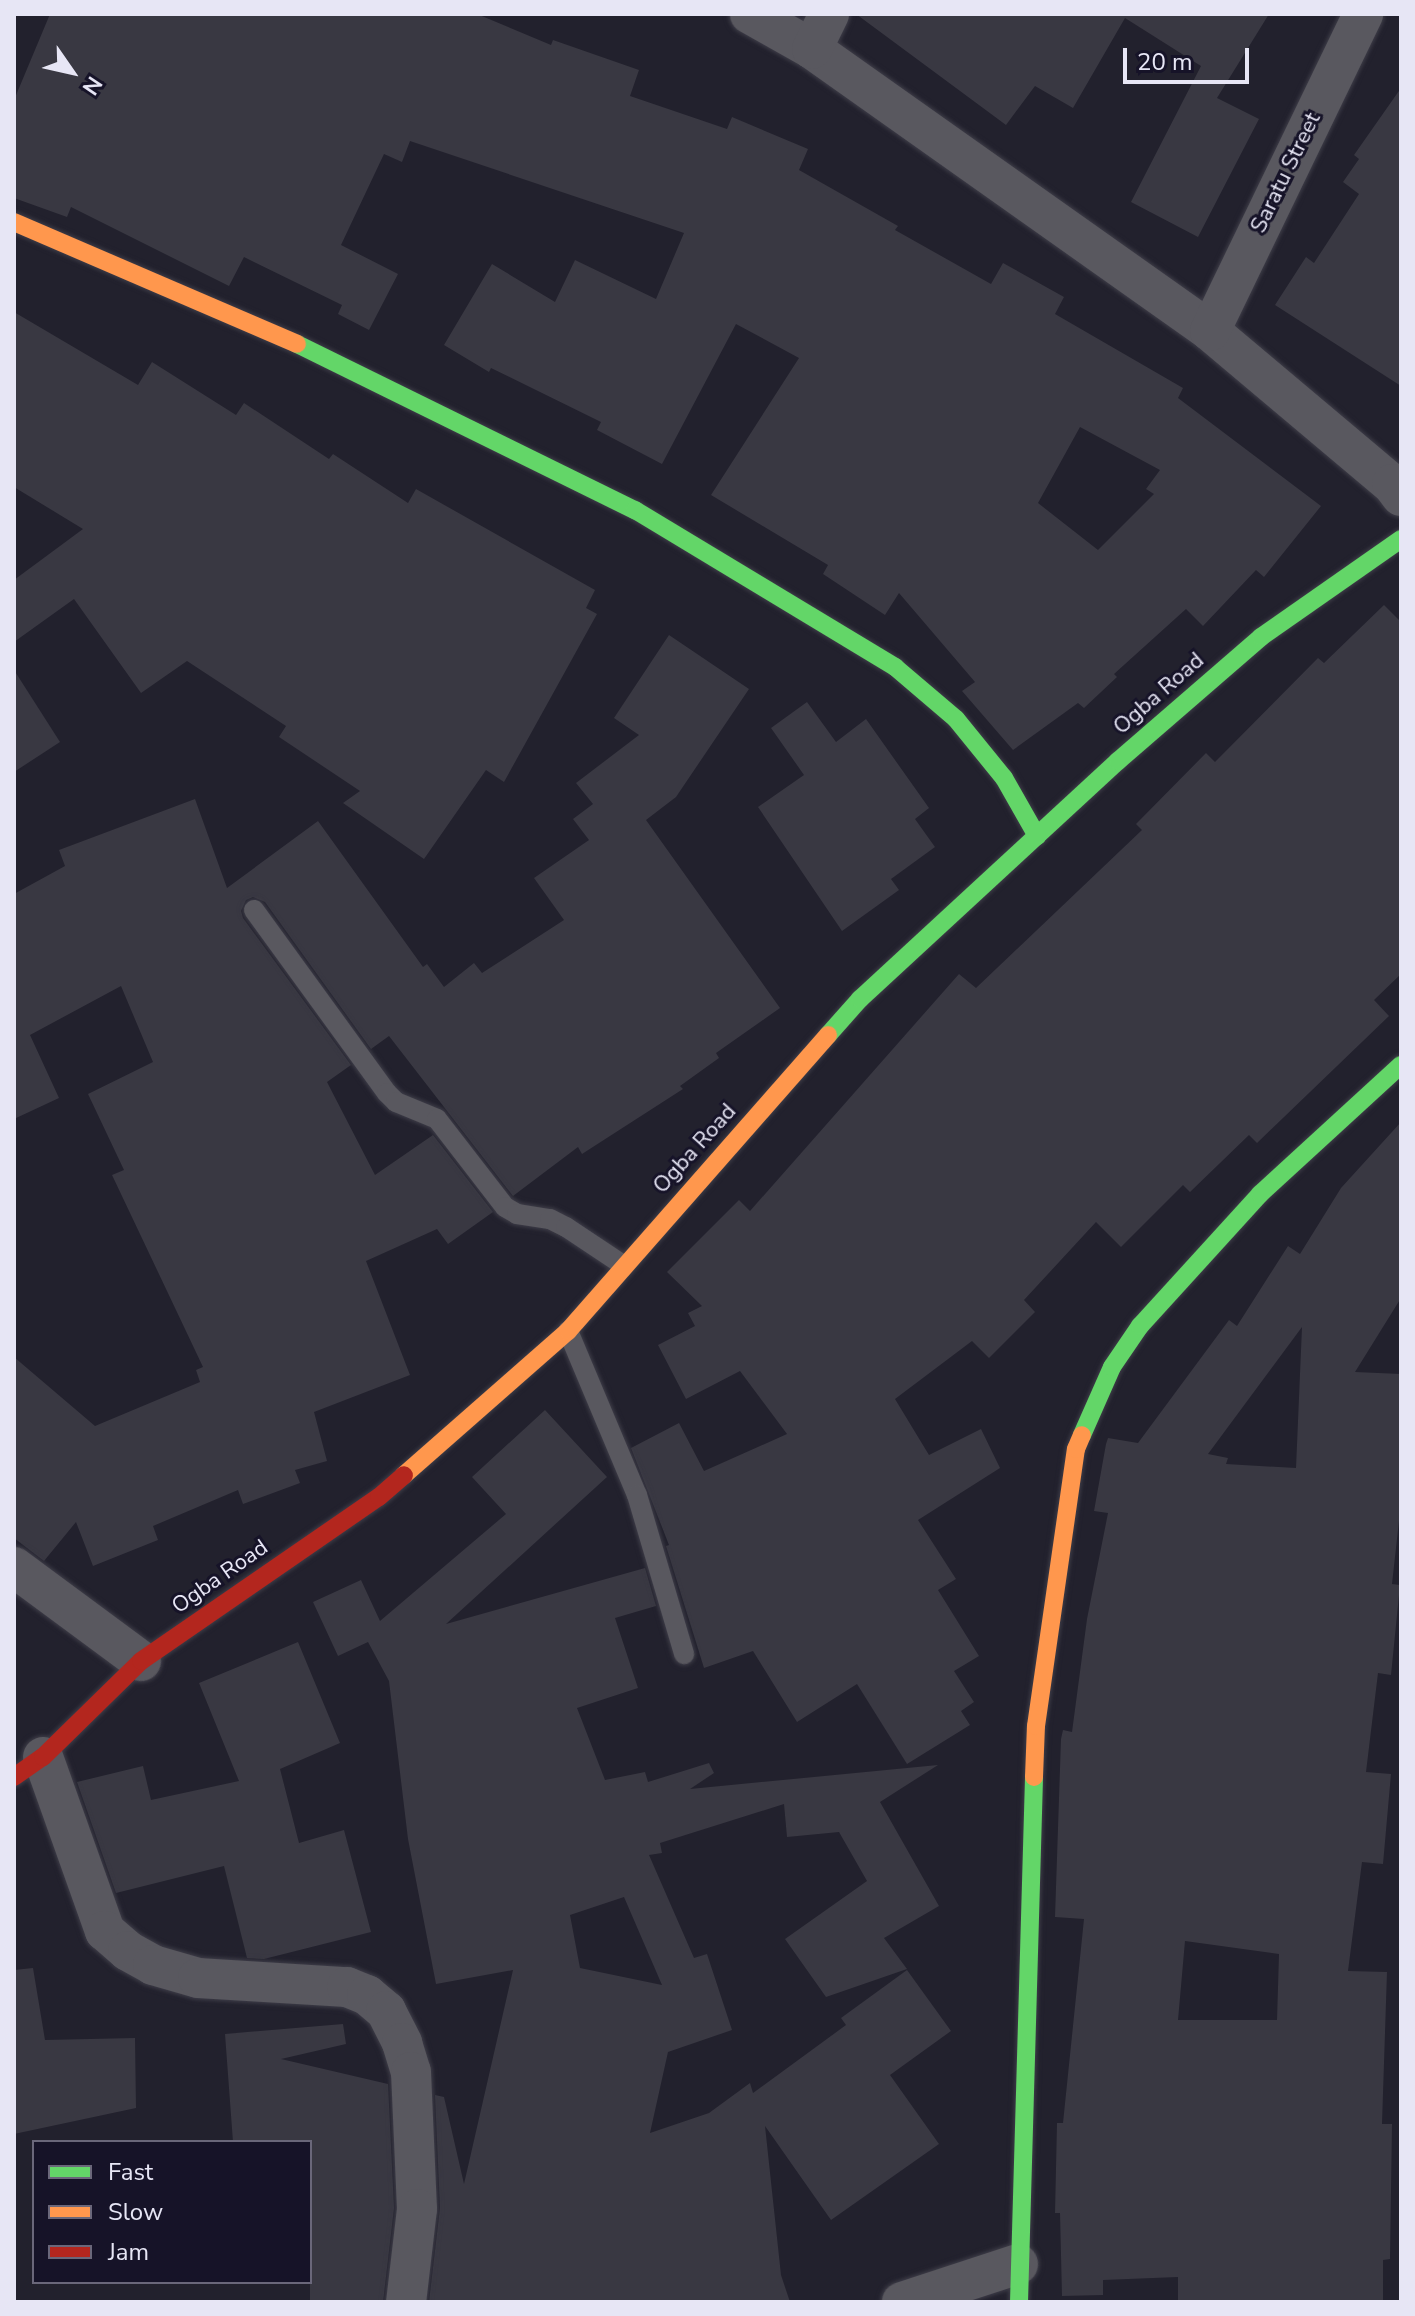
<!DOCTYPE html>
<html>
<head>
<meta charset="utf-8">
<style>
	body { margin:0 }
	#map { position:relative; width:1415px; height:2316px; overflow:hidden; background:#22212d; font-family:"Nunito Sans",sans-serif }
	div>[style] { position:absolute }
	.building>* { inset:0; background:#393842 }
	.roads { filter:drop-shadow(0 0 2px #3e3d48) drop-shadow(0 0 2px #3e3d48) }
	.lane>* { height:20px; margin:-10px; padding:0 10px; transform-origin:10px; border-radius:10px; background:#59585f }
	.street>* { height:40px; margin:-20px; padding:0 20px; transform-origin:20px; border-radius:20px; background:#59585f }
	.fast>* { height:18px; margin:-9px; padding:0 9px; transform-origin:9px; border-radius:9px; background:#63d668 }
	.slow>* { height:18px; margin:-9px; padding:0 9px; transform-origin:9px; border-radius:9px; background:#ff974d }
	.jam>* { height:18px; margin:-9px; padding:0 9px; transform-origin:9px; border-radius:9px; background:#b3261e }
	span { translate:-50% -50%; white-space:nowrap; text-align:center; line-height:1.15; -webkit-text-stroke:6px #161328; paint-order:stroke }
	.street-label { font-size:22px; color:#e7e6f5 }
	.frame { position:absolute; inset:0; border:16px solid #e7e6f5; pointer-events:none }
	.legend { position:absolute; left:32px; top:2140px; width:280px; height:144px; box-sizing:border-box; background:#161328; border:2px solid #6a677a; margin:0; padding:10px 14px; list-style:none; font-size:24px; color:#e7e6f5 }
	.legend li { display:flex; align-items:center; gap:16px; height:40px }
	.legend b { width:40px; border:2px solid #6a677a }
	.north { position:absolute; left:32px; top:32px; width:80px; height:80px; -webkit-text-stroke:6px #161328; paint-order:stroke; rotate:124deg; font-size:22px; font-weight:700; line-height:32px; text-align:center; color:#e7e6f5 }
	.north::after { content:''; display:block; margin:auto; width:28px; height:36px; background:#e7e6f5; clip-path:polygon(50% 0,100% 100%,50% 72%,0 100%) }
	.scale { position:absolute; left:1123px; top:48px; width:126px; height:36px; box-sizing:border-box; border:4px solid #e7e6f5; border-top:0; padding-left:10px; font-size:24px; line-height:28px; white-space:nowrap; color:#e7e6f5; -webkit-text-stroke:6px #161328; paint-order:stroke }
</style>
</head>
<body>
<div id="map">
	<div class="building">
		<i style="clip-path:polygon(evenodd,50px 14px,477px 14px,551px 45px,553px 40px,639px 70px,630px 96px,727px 129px,732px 117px,808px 149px,799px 170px,898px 226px,895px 230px,991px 284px,1003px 263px,1064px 297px,1055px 314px,1183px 388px,1178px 398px,1321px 506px,1264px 577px,1256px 570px,1203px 626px,1186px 609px,1114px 674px,1117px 677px,1084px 708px,1078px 703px,1013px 750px,962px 691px,975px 682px,899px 593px,885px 615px,823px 574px,828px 565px,711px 495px,799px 358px,736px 324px,662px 464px,597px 430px,601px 422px,491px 368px,489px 372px,444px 345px,492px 264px,555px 302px,575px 260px,656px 299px,684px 233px,410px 141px,402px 162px,384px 154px,341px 245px,398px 274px,369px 330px,338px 314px,342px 305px,244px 257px,229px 286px,71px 207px,67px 217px,14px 198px,14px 100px,50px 14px,1080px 427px,1160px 470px,1146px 489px,1154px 494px,1098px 550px,1038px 503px,1080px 427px)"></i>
		<i style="clip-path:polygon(856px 14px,1269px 14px,1217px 98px,1259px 119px,1198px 237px,1131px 202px,1201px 66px,1125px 18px,1073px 108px,1035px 86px,1006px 125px)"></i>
		<i style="clip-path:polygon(1401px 88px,1401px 386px,1275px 305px,1306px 257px,1314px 263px,1359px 194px,1343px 182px,1359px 159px,1354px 155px)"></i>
		<i style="clip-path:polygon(14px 312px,138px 385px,152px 362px,236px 415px,244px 403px,329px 459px,333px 454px,408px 503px,416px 489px,595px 590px,586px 608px,597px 614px,504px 782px,486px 770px,424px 859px,343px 803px,360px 791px,279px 737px,286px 726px,187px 661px,141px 693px,74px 599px,14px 642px,14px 580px,83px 529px,14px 487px)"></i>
		<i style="clip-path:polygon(1384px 605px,1401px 622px,1401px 974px,1374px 1000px,1389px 1016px,1257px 1143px,1249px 1135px,1190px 1192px,1183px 1185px,1121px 1247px,1096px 1222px,1024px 1300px,1035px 1312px,989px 1358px,972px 1341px,895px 1399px,929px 1455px,981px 1429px,1000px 1468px,918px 1520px,956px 1579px,938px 1590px,979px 1656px,954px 1671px,974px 1702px,961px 1711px,970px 1725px,907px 1764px,857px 1684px,797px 1722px,753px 1651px,704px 1668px,666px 1546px,669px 1545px,631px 1448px,679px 1423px,704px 1471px,787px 1434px,740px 1371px,686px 1399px,658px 1345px,695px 1326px,688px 1313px,702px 1306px,667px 1272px,739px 1200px,750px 1211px,959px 974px,976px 988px,1142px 830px,1136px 824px,1206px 753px,1215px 762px,1318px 658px,1324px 663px)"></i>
		<i style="clip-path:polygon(669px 635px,749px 689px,676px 797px,646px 820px,780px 1008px,716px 1053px,719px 1058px,680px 1086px,683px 1089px,582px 1154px,578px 1147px,513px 1196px,389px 1036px,371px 1049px,265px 902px,253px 897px,246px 900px,241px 911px,243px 918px,351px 1065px,327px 1082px,375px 1175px,433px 1135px,493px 1212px,448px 1244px,437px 1229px,366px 1261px,410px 1375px,314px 1412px,327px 1461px,295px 1470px,300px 1483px,243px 1504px,238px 1490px,153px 1526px,158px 1540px,93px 1566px,76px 1522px,44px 1561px,14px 1538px,14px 1357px,95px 1426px,200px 1382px,196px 1370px,203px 1367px,112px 1175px,124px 1170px,88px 1094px,153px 1062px,121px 986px,30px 1035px,59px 1098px,14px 1119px,14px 894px,65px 866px,59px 850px,195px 799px,227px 888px,318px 821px,423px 967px,427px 964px,444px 987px,474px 963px,482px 973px,564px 920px,534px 878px,589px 840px,573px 819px,593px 804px,576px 783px,639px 735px,614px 718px)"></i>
		<i style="clip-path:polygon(14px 670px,60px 742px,14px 772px)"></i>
		<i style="clip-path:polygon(807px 702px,836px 742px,866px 719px,929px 808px,915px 819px,935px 847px,891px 879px,899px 890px,842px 931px,758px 807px,804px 775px,771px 728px)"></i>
		<i style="clip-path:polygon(evenodd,1401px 1122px,1401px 1298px,1355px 1372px,1401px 1374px,1401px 1503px,1392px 1584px,1400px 1585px,1391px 1675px,1378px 1673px,1366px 1772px,1391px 1774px,1383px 1864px,1362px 1862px,1348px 1971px,1387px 1972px,1382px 2124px,1392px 2124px,1390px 2259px,1383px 2260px,1383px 2302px,1178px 2302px,1178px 2277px,1103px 2280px,1103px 2295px,1062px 2296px,1060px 2213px,1055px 2213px,1057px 2123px,1063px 2123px,1084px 1919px,1055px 1917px,1061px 1739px,1063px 1730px,1072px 1732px,1087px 1619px,1108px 1513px,1094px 1511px,1106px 1444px,1108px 1438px,1138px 1443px,1229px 1320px,1237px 1326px,1288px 1246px,1300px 1254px,1341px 1188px,1401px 1122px,1302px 1327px,1296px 1468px,1226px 1464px,1228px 1458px,1208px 1454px,1302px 1327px,1401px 1122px,1185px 1941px,1279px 1954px,1277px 2020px,1178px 2020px,1185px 1941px)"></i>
		<i style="clip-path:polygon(evenodd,545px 1410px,607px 1477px,446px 1624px,645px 1568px,656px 1606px,615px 1618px,638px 1688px,577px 1708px,605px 1780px,645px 1772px,648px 1782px,709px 1763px,714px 1773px,690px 1789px,938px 1765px,880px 1802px,939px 1906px,884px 1938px,907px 1969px,826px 1997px,785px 1939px,867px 1881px,839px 1832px,787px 1837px,784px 1804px,660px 1843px,662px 1853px,649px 1855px,694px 1958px,707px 1954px,732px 2030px,668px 2052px,650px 2133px,709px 2113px,750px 2083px,753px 2093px,846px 2025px,841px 2018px,907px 1970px,951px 2031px,890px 2075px,939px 2144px,831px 2220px,765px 2126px,781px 2275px,790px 2302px,429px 2302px,440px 2208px,435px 2095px,444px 2097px,464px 2184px,513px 1970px,436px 1984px,408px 1839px,389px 1681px,368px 1642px,338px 1656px,313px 1602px,361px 1580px,380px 1621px,506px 1514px,472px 1477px,545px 1410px,624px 1897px,662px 1985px,580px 1968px,570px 1915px,624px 1897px)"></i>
		<i style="clip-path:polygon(298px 1642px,340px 1743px,280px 1769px,299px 1843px,344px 1830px,371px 1932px,264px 1959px,247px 1958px,224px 1866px,116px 1893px,77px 1782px,143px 1766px,151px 1800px,239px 1781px,199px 1683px)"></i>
		<i style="clip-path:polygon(33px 1968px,45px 2040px,135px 2038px,136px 2108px,14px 2134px,14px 1970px)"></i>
		<i style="clip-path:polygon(343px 2024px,346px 2044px,281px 2059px,388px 2084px,394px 2208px,383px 2302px,310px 2302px,310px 2142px,233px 2142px,225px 2034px)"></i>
	</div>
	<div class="roads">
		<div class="lane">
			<i style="left:254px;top:910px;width:226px;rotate:54deg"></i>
			<i style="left:387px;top:1093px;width:13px;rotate:45deg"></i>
			<i style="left:396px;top:1102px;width:44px;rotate:22.5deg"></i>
			<i style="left:437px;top:1119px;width:111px;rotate:52.3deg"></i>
			<i style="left:505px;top:1207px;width:14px;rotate:30deg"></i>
			<i style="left:517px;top:1214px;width:33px;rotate:9deg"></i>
			<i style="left:550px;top:1219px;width:18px;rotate:27deg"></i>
			<i style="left:566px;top:1227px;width:69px;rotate:33.7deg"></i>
			<i style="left:568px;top:1331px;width:178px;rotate:67.2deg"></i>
			<i style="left:637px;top:1495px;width:166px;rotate:73.5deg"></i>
		</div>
		<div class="street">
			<i style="left:750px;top:14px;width:71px;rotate:29.4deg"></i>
			<i style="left:812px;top:49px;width:488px;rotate:35.3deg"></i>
			<i style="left:1210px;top:331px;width:238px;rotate:40.1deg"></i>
			<i style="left:1392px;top:484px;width:15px;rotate:53deg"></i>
			<i style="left:812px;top:49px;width:39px;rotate:-64deg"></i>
			<i style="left:1210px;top:331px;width:352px;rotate:-64.2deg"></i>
			<i style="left:14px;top:1567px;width:158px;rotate:36.5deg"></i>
			<i style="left:43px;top:1757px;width:185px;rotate:70.4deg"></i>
			<i style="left:105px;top:1931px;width:30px;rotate:41deg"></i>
			<i style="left:128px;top:1951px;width:29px;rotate:29deg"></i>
			<i style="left:153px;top:1965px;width:47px;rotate:16.1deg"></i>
			<i style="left:198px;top:1978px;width:149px;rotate:3.5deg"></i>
			<i style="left:347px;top:1987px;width:22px;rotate:22deg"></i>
			<i style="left:367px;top:1995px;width:25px;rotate:40deg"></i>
			<i style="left:386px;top:2011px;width:36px;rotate:63deg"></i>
			<i style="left:402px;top:2043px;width:30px;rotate:73deg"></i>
			<i style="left:411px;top:2072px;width:137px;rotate:87.5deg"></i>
			<i style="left:417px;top:2209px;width:94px;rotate:96.7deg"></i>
			<i style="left:902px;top:2302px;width:122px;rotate:-18.1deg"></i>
		</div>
		<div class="fast">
			<i style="left:297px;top:344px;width:377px;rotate:26.2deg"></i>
			<i style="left:635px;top:510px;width:304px;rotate:31.1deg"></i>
			<i style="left:895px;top:667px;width:80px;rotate:40.4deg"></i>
			<i style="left:956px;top:719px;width:76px;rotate:50.9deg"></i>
			<i style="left:1004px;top:778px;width:67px;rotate:60.4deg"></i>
			<i style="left:828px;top:1035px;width:48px;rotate:-48.4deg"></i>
			<i style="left:860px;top:999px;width:351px;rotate:-42.7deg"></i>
			<i style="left:1118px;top:761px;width:189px;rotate:-40.9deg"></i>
			<i style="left:1261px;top:637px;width:171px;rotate:-35deg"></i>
			<i style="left:1082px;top:1435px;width:74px;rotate:-66.2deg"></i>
			<i style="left:1112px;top:1367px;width:50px;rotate:-55.7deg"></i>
			<i style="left:1140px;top:1326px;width:178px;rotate:-47.7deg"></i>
			<i style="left:1260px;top:1194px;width:191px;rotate:-42.5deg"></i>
			<i style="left:1019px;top:2302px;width:525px;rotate:-88.36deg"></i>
		</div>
		<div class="slow">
			<i style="left:14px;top:222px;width:308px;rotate:23.3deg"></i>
			<i style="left:404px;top:1475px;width:218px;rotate:-41.3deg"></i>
			<i style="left:568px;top:1331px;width:394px;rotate:-48.7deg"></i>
			<i style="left:1034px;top:1777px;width:51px;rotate:-87.8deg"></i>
			<i style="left:1036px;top:1726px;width:280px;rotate:-81.8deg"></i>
			<i style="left:1076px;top:1449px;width:15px;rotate:-67deg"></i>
		</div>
		<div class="jam">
			<i style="left:14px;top:1777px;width:35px;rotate:-35deg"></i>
			<i style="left:43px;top:1757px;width:137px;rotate:-44.4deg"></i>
			<i style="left:141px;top:1661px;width:289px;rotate:-34.6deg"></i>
			<i style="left:379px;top:1497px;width:33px;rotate:-41deg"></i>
		</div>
	</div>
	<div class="street-label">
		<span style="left:1286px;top:173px;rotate:-64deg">Saratu Street</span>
		<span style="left:1159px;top:694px;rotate:-41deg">Ogba Road</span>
		<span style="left:695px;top:1149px;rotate:-48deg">Ogba Road</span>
		<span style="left:220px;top:1577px;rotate:-35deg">Ogba Road</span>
	</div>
	<div class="frame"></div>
	<ul class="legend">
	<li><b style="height:10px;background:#63d668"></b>Fast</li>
	<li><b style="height:10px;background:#ff974d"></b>Slow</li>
	<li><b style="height:10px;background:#b3261e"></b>Jam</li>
	</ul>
	<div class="north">N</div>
	<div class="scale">20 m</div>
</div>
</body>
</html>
